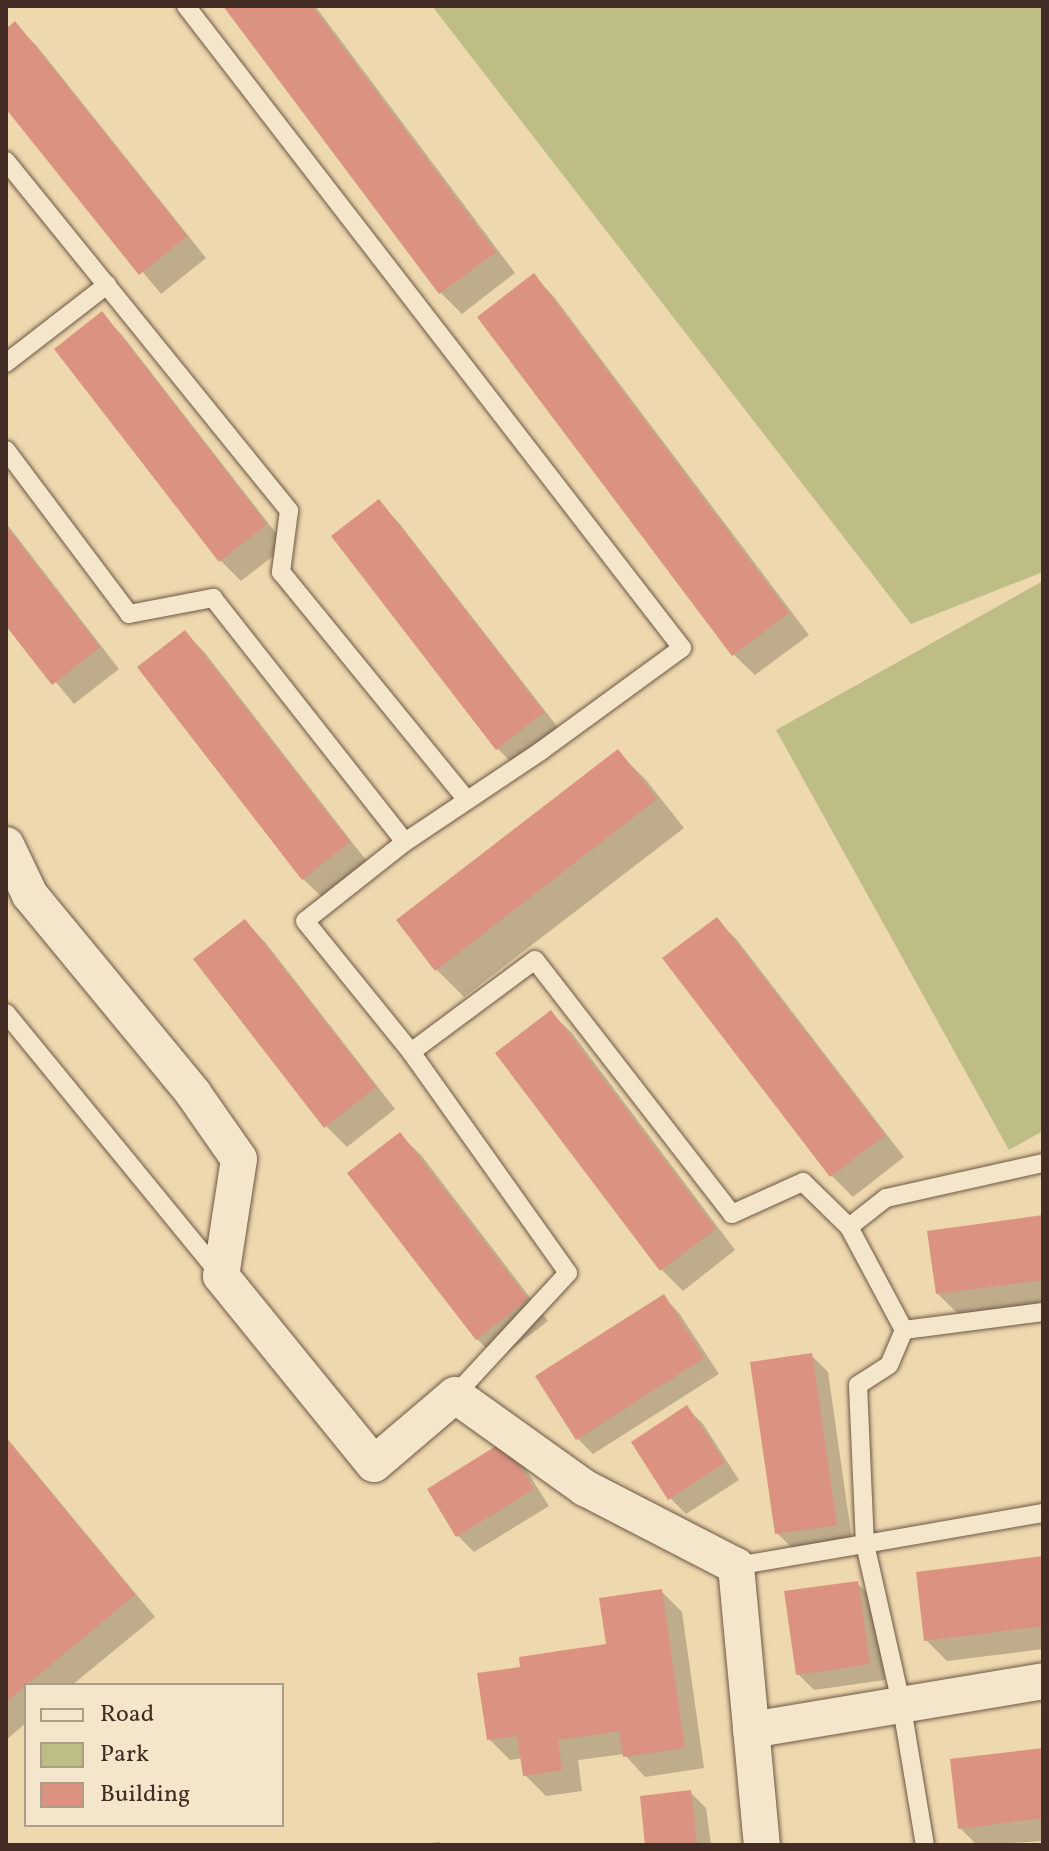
<!DOCTYPE html>
<html>
<head>
<meta charset="utf-8">
<style>
	body { margin:0 }
	#map { position:relative; width:1049px; height:1851px; overflow:hidden; background:#eed8ae; font-family:Vollkorn,serif }
	div>[style] { position:absolute }
	.green>* { inset:0; background:#bfbd86 }
	.shadow>* { inset:0; background:#0003 }
	.building>* { inset:0; background:#db9280 }
	.roads { filter:drop-shadow(0 0 2px #6d5746) drop-shadow(0 0 2px #6d5746) }
	.lane>* { height:18px; margin:-9px; padding:0 9px; transform-origin:9px; border-radius:9px; background:#f4e6ca }
	.street>* { height:36px; margin:-18px; padding:0 18px; transform-origin:18px; border-radius:18px; background:#f4e6ca }
	span { translate:-50% -50%; white-space:nowrap; text-align:center; line-height:1.15; -webkit-text-stroke:8px #f4e6ca; paint-order:stroke }
	.frame { position:absolute; inset:0; border:8px solid #422c23; pointer-events:none }
	.legend { position:absolute; left:24px; top:1683px; width:260px; height:144px; box-sizing:border-box; background:#f4e6ca; border:2px solid #ad9c87; margin:0; padding:10px 14px; list-style:none; font-size:24px; color:#422c23 }
	.legend li { display:flex; align-items:center; gap:16px; height:40px }
	.legend b { width:40px; border:2px solid #ad9c87 }
</style>
</head>
<body>
<div id="map">
	<div class="green">
		<i style="clip-path:polygon(432px 6px,1043px 6px,1043px 572px,911px 624px)"></i>
		<i style="clip-path:polygon(1043px 581px,1043px 1131px,1009px 1150px,776px 730px)"></i>
	</div>
	<div class="shadow">
		<i style="clip-path:polygon(227px 6px,315px 6px,515px 273px,462px 314px,441px 293px)"></i>
		<i style="clip-path:polygon(15px 24px,36px 45px,206px 258px,161px 294px,6px 106px,6px 31px)"></i>
		<i style="clip-path:polygon(534px 276px,554px 297px,809px 635px,755px 675px,734px 655px,480px 317px)"></i>
		<i style="clip-path:polygon(101px 314px,122px 335px,286px 546px,241px 581px,220px 560px)"></i>
		<i style="clip-path:polygon(379px 502px,399px 523px,563px 734px,518px 769px,497px 748px)"></i>
		<i style="clip-path:polygon(6px 523px,119px 669px,74px 704px,6px 622px)"></i>
		<i style="clip-path:polygon(185px 632px,205px 653px,369px 864px,324px 899px,303px 879px)"></i>
		<i style="clip-path:polygon(618px 752px,646px 780px,684px 828px,464px 997px,436px 969px)"></i>
		<i style="clip-path:polygon(716px 919px,737px 940px,904px 1157px,853px 1197px,832px 1176px,665px 958px)"></i>
		<i style="clip-path:polygon(245px 921px,265px 942px,395px 1109px,347px 1147px,326px 1126px)"></i>
		<i style="clip-path:polygon(551px 1013px,572px 1033px,735px 1250px,683px 1291px,662px 1270px,498px 1053px)"></i>
		<i style="clip-path:polygon(400px 1135px,421px 1155px,548px 1321px,498px 1360px,477px 1339px)"></i>
		<i style="clip-path:polygon(1043px 1217px,1043px 1303px,958px 1314px,938px 1294px)"></i>
		<i style="clip-path:polygon(664px 1297px,679px 1313px,719px 1374px,593px 1454px,577px 1438px)"></i>
		<i style="clip-path:polygon(812px 1356px,828px 1372px,852px 1540px,793px 1549px,777px 1533px)"></i>
		<i style="clip-path:polygon(687px 1408px,703px 1424px,739px 1480px,686px 1514px,670px 1498px)"></i>
		<i style="clip-path:polygon(6px 1437px,155px 1617px,72px 1685px,26px 1685px,26px 1723px,6px 1740px)"></i>
		<i style="clip-path:polygon(520px 1460px,549px 1506px,474px 1552px,458px 1536px,430px 1490px)"></i>
		<i style="clip-path:polygon(1043px 1558px,1043px 1649px,947px 1661px,926px 1640px)"></i>
		<i style="clip-path:polygon(857px 1583px,873px 1599px,885px 1680px,814px 1690px,798px 1674px)"></i>
		<i style="clip-path:polygon(661px 1591px,682px 1612px,704px 1768px,645px 1777px,624px 1754px,578px 1760px,582px 1791px,546px 1796px,525px 1775px,523px 1758px,510px 1760px,489px 1739px,522px 1669px,608px 1646px)"></i>
		<i style="clip-path:polygon(1043px 1750px,1043px 1841px,977px 1845px,960px 1828px)"></i>
		<i style="clip-path:polygon(690px 1792px,706px 1808px,711px 1845px,647px 1845px)"></i>
		<i style="clip-path:polygon(440px 1842px,443px 1845px,408px 1845px)"></i>
	</div>
	<div class="building">
		<i style="clip-path:polygon(223px 6px,312px 6px,496px 252px,439px 294px)"></i>
		<i style="clip-path:polygon(15px 21px,187px 236px,139px 275px,6px 109px,6px 29px)"></i>
		<i style="clip-path:polygon(534px 273px,789px 613px,732px 656px,477px 317px)"></i>
		<i style="clip-path:polygon(102px 311px,267px 524px,219px 562px,54px 349px)"></i>
		<i style="clip-path:polygon(379px 499px,544px 712px,496px 750px,331px 536px)"></i>
		<i style="clip-path:polygon(6px 526px,100px 647px,52px 685px,6px 626px)"></i>
		<i style="clip-path:polygon(185px 630px,350px 842px,302px 880px,137px 667px)"></i>
		<i style="clip-path:polygon(618px 749px,657px 799px,435px 971px,396px 920px)"></i>
		<i style="clip-path:polygon(717px 917px,885px 1135px,830px 1177px,662px 958px)"></i>
		<i style="clip-path:polygon(245px 919px,376px 1087px,324px 1128px,193px 959px)"></i>
		<i style="clip-path:polygon(551px 1010px,716px 1229px,660px 1271px,495px 1053px)"></i>
		<i style="clip-path:polygon(400px 1132px,528px 1299px,476px 1340px,347px 1173px)"></i>
		<i style="clip-path:polygon(1043px 1215px,1043px 1280px,936px 1294px,927px 1231px)"></i>
		<i style="clip-path:polygon(664px 1294px,704px 1358px,576px 1440px,535px 1376px)"></i>
		<i style="clip-path:polygon(812px 1353px,837px 1525px,775px 1534px,750px 1362px)"></i>
		<i style="clip-path:polygon(687px 1405px,725px 1463px,668px 1500px,631px 1442px)"></i>
		<i style="clip-path:polygon(6px 1438px,135px 1595px,6px 1702px)"></i>
		<i style="clip-path:polygon(504px 1441px,534px 1489px,456px 1537px,427px 1489px)"></i>
		<i style="clip-path:polygon(1043px 1556px,1043px 1626px,924px 1641px,916px 1572px)"></i>
		<i style="clip-path:polygon(858px 1581px,870px 1664px,796px 1675px,784px 1591px)"></i>
		<i style="clip-path:polygon(662px 1589px,685px 1748px,623px 1757px,619px 1731px,558px 1740px,562px 1770px,523px 1776px,517px 1736px,487px 1740px,477px 1673px,520px 1667px,519px 1657px,606px 1644px,599px 1598px)"></i>
		<i style="clip-path:polygon(1043px 1748px,1043px 1818px,958px 1829px,950px 1759px)"></i>
		<i style="clip-path:polygon(691px 1790px,697px 1845px,645px 1845px,640px 1796px)"></i>
	</div>
	<div class="roads">
		<div class="lane">
			<i style="left:186px;top:6px;width:811px;rotate:52.31deg"></i>
			<i style="left:682px;top:648px;width:175px;rotate:143.9deg"></i>
			<i style="left:541px;top:751px;width:164px;rotate:146.2deg"></i>
			<i style="left:6px;top:161px;width:450px;rotate:51deg"></i>
			<i style="left:289px;top:511px;width:62px;rotate:97.5deg"></i>
			<i style="left:281px;top:572px;width:294px;rotate:50.8deg"></i>
			<i style="left:6px;top:363px;width:128px;rotate:-37.7deg"></i>
			<i style="left:6px;top:450px;width:205px;rotate:53.1deg"></i>
			<i style="left:129px;top:614px;width:86px;rotate:-10.8deg"></i>
			<i style="left:213px;top:598px;width:310px;rotate:51.8deg"></i>
			<i style="left:405px;top:842px;width:127px;rotate:141.7deg"></i>
			<i style="left:305px;top:921px;width:169px;rotate:51deg"></i>
			<i style="left:411px;top:1052px;width:271px;rotate:54.6deg"></i>
			<i style="left:568px;top:1273px;width:166px;rotate:132.8deg"></i>
			<i style="left:6px;top:1013px;width:340px;rotate:50.7deg"></i>
			<i style="left:411px;top:1052px;width:154px;rotate:-36.6deg"></i>
			<i style="left:535px;top:960px;width:321px;rotate:52.2deg"></i>
			<i style="left:732px;top:1214px;width:78px;rotate:-24.3deg"></i>
			<i style="left:803px;top:1182px;width:64px;rotate:44.4deg"></i>
			<i style="left:849px;top:1227px;width:117px;rotate:61.9deg"></i>
			<i style="left:849px;top:1227px;width:47px;rotate:-38.1deg"></i>
			<i style="left:886px;top:1198px;width:161px;rotate:-12.6deg"></i>
			<i style="left:1043px;top:1312px;width:140px;rotate:172.6deg"></i>
			<i style="left:904px;top:1330px;width:38px;rotate:113deg"></i>
			<i style="left:889px;top:1365px;width:37px;rotate:147deg"></i>
			<i style="left:858px;top:1385px;width:159px;rotate:87.5deg"></i>
			<i style="left:865px;top:1544px;width:181px;rotate:-9.9deg"></i>
			<i style="left:736px;top:1566px;width:131px;rotate:-9.7deg"></i>
			<i style="left:865px;top:1544px;width:162px;rotate:77.2deg"></i>
			<i style="left:901px;top:1702px;width:145px;rotate:80.5deg"></i>
		</div>
		<div class="street">
			<i style="left:6px;top:845px;width:55px;rotate:64.4deg"></i>
			<i style="left:30px;top:895px;width:256px;rotate:50.5deg"></i>
			<i style="left:193px;top:1093px;width:80px;rotate:55.1deg"></i>
			<i style="left:239px;top:1159px;width:118px;rotate:98.7deg"></i>
			<i style="left:221px;top:1276px;width:242px;rotate:50.9deg"></i>
			<i style="left:374px;top:1464px;width:106px;rotate:-40.4deg"></i>
			<i style="left:455px;top:1395px;width:160px;rotate:35.6deg"></i>
			<i style="left:585px;top:1488px;width:170px;rotate:27.3deg"></i>
			<i style="left:736px;top:1566px;width:280px;rotate:84.7deg"></i>
			<i style="left:751px;top:1730px;width:296px;rotate:-9.5deg"></i>
		</div>
	</div>
	<div class="frame"></div>
	<ul class="legend">
	<li><b style="height:10px;background:#f4e6ca"></b>Road</li>
	<li><b style="height:22px;background:#bfbd86"></b>Park</li>
	<li><b style="height:22px;background:#db9280"></b>Building</li>
	</ul>
</div>
</body>
</html>
